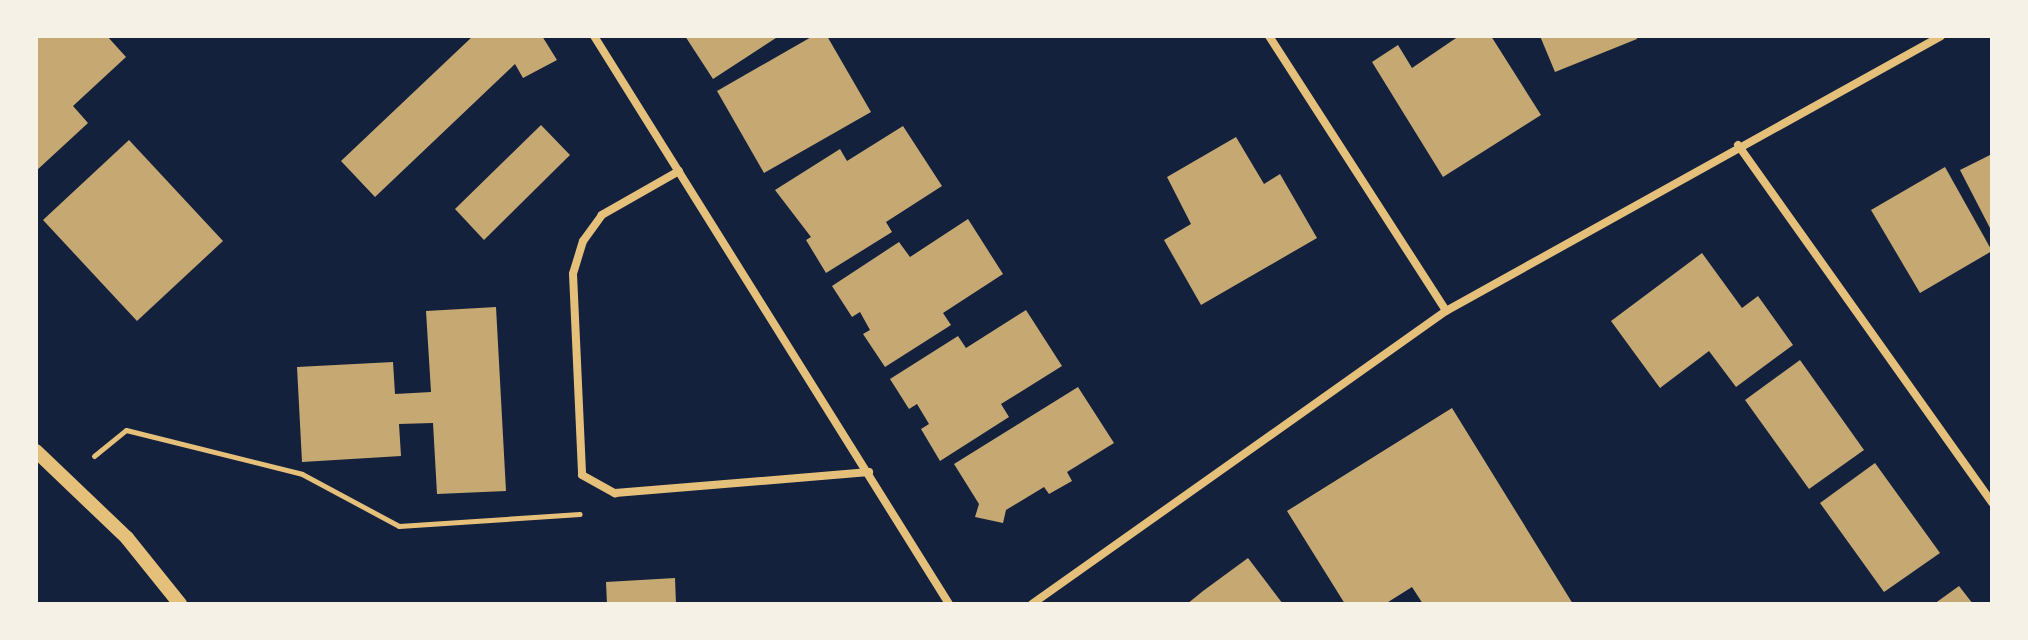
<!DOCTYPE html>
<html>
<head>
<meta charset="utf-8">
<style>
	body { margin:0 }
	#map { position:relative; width:2028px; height:640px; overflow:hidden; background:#14213d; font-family:Rubik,sans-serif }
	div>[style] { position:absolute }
	.building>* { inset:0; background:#c6a872 }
	.path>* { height:5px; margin:-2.5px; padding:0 2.5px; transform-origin:2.5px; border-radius:2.5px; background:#e5c07b }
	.minor>* { height:8px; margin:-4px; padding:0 4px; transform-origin:4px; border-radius:4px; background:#e5c07b }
	.tertiary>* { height:14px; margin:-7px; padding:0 7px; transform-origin:7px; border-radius:7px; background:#e5c07b }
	span { translate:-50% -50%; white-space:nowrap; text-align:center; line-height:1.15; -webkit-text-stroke:8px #f6f1e7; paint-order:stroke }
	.frame { position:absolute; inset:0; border:38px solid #f6f1e7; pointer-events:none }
</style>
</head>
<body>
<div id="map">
	<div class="building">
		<i style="clip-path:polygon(36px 36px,107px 36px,126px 57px,73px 106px,88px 123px,36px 171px)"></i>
		<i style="clip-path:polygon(473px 36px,542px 36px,557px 60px,523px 78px,515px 64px,375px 197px,341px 161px)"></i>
		<i style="clip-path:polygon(685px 36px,779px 36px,713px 79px)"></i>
		<i style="clip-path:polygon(813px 36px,827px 36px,871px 112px,764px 173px,717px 91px)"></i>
		<i style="clip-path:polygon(1459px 36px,1491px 36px,1541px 115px,1443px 177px,1372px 62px,1398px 45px,1412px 68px)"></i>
		<i style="clip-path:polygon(1540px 36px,1636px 36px,1637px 39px,1555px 72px)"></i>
		<i style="clip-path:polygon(541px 125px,570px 155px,484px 240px,455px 209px)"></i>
		<i style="clip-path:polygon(903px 126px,942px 186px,886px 222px,892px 232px,826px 273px,806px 240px,811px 237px,775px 190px,840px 149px,847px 161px)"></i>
		<i style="clip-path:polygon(1236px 137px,1264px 184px,1280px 174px,1317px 238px,1201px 305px,1164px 240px,1191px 224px,1167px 177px)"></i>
		<i style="clip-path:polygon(129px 140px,223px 241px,137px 321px,43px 220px)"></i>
		<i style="clip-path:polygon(1992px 154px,1992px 232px,1960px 170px)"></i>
		<i style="clip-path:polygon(1945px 167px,1992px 251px,1920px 293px,1871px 210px)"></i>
		<i style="clip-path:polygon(968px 219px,1003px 274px,943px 313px,951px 325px,885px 367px,863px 334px,870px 330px,860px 312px,852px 317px,832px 286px,899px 242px,910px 257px)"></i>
		<i style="clip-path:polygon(1702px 253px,1742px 308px,1758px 296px,1793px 345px,1736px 387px,1709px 351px,1660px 388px,1611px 321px)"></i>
		<i style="clip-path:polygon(496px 307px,506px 491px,437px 494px,433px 423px,399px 424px,401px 456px,302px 462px,297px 367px,393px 362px,395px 394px,431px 392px,426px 311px)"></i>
		<i style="clip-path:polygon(1026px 310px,1062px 366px,1001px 404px,1009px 417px,940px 461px,921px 429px,929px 424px,917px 404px,909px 409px,890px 379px,958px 336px,966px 348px)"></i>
		<i style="clip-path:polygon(1800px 360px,1864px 450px,1809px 489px,1745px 400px)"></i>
		<i style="clip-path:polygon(1078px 387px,1114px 443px,1067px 472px,1072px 481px,1049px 494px,1044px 487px,1006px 510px,1003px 523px,975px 517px,979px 504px,954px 464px)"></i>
		<i style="clip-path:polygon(1452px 408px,1573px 604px,1423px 604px,1412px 587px,1385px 604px,1345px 604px,1287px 511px)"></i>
		<i style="clip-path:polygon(1875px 463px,1940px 553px,1884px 592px,1820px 503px)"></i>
		<i style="clip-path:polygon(1248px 558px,1283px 604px,1187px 604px,1203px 591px)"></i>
		<i style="clip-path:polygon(675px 578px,676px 604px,607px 604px,606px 582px)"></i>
		<i style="clip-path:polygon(1959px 586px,1973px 604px,1934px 604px)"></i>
	</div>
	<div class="path">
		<i style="left:94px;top:456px;width:41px;rotate:-39.1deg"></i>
		<i style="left:126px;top:430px;width:181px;rotate:14deg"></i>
		<i style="left:302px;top:474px;width:110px;rotate:28.2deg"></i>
		<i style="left:399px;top:526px;width:181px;rotate:-3.8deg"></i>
	</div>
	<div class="minor">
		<i style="left:594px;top:36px;width:670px;rotate:57.99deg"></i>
		<i style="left:1269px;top:36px;width:327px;rotate:57.2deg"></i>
		<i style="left:1738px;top:145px;width:439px;rotate:54.6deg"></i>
		<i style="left:679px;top:171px;width:89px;rotate:150.3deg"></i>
		<i style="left:602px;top:215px;width:32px;rotate:126deg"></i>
		<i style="left:583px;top:241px;width:34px;rotate:107deg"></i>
		<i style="left:573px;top:274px;width:201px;rotate:87.4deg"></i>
		<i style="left:582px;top:475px;width:38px;rotate:29deg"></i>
		<i style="left:615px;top:493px;width:255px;rotate:-4.7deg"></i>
		<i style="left:1032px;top:604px;width:507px;rotate:-35.29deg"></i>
		<i style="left:1446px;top:311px;width:566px;rotate:-29.05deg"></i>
	</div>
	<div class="tertiary">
		<i style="left:36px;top:451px;width:126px;rotate:43.7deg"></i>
		<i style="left:127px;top:538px;width:85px;rotate:51.2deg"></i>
	</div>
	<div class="frame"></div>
</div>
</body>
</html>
